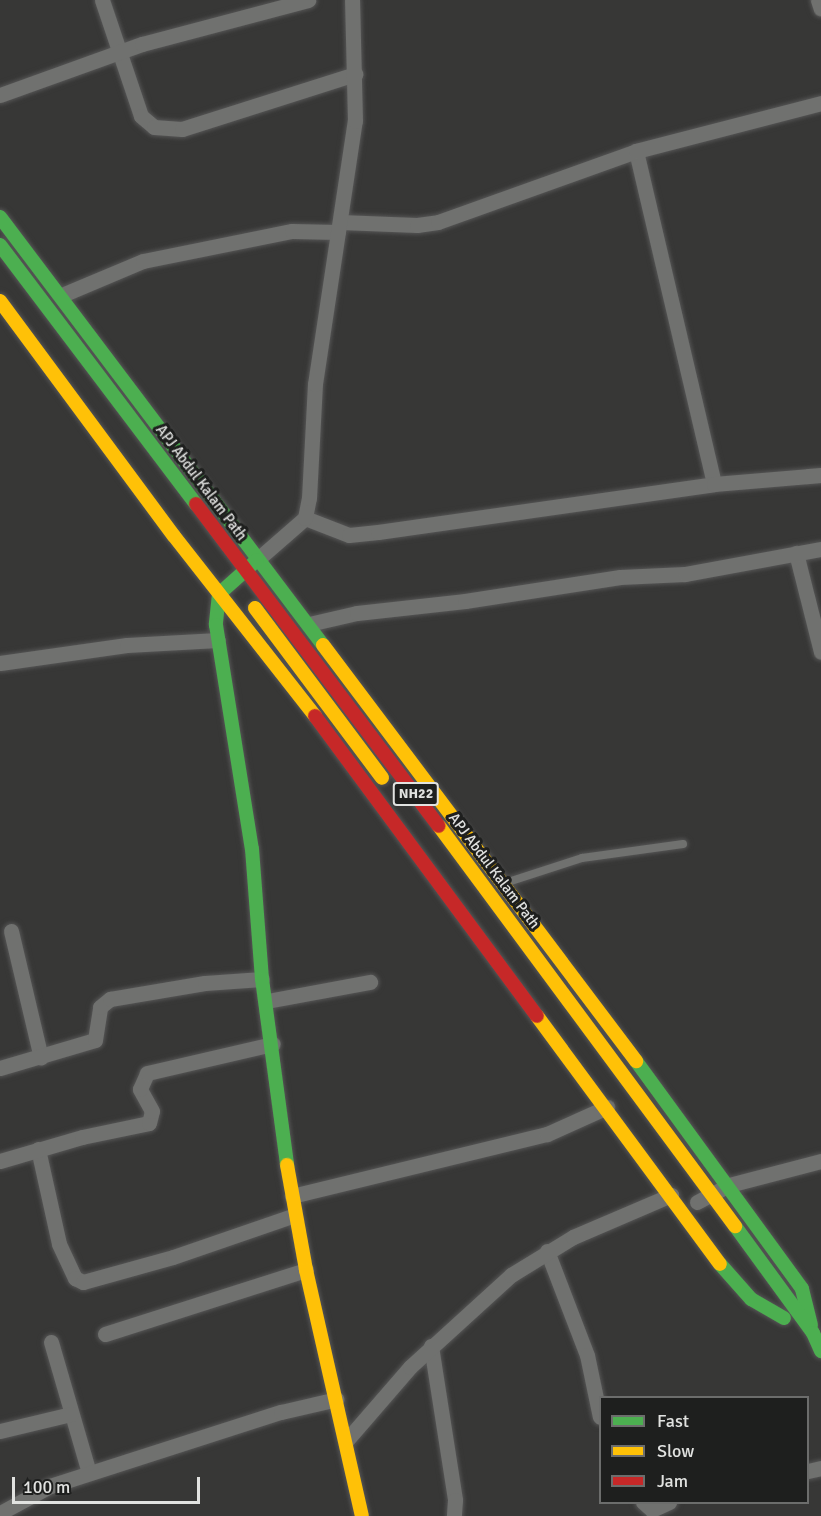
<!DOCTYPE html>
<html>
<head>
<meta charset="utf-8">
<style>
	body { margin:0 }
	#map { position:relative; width:821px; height:1516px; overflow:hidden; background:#373736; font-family:Signika,sans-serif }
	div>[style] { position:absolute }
	.roads { filter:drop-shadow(0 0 2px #555) drop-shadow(0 0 2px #555) }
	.lane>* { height:8px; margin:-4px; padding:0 4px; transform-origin:4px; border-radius:4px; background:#70716f }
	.street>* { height:15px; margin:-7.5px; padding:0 7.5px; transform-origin:7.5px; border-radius:7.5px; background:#70716f }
	.fast>* { height:14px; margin:-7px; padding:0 7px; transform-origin:7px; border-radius:7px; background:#4caf50 }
	.slow>* { height:14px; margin:-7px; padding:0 7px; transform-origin:7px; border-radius:7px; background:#ffc107 }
	.jam>* { height:14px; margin:-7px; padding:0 7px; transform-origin:7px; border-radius:7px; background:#c62828 }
	span { translate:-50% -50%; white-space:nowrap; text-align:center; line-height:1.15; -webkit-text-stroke:6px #1e1f1e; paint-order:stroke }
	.shield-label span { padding:2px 4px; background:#1e1f1e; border:2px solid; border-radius:4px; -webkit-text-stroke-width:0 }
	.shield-label { font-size:14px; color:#e1e2e0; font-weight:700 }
	.street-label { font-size:15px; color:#e1e2e0 }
	.legend { position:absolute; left:599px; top:1396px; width:210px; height:108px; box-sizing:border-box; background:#1e1f1e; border:2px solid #6c6d6c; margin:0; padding:8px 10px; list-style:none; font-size:18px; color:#e1e2e0 }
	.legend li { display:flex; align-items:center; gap:12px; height:30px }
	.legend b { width:30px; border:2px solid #6c6d6c }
	.scale { position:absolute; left:12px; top:1477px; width:188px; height:27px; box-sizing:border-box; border:3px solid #e1e2e0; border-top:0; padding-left:8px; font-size:18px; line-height:21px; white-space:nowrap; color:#e1e2e0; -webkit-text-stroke:4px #1e1f1e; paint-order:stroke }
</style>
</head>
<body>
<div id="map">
	<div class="roads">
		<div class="lane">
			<i style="left:505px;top:883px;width:81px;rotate:-18deg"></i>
			<i style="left:582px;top:858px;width:102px;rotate:-7.9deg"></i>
		</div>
		<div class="street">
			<i style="left:102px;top:0;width:122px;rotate:71.4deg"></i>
			<i style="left:141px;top:116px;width:17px;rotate:40deg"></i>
			<i style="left:154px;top:127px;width:28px;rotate:4deg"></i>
			<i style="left:182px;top:129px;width:182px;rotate:-17.6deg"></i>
			<i style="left:818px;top:0;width:9px;rotate:72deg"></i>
			<i style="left:0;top:95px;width:151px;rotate:-19.8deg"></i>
			<i style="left:142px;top:44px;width:172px;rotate:-14.8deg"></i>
			<i style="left:636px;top:151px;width:342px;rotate:76.8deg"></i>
			<i style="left:340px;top:222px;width:77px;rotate:2.2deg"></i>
			<i style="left:417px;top:225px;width:21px;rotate:-8deg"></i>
			<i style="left:438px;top:222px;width:210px;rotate:-19.7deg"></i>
			<i style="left:636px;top:151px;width:191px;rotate:-14.5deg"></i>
			<i style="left:62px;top:295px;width:88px;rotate:-22.8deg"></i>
			<i style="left:143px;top:261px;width:152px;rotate:-11.4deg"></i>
			<i style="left:292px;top:231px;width:46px;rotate:1.2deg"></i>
			<i style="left:305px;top:518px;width:47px;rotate:21.1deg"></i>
			<i style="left:349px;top:535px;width:29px;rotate:-6deg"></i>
			<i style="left:378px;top:532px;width:339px;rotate:-8.1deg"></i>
			<i style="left:714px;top:484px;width:107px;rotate:-4.8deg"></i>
			<i style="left:796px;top:553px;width:102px;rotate:75.8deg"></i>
			<i style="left:258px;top:559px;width:62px;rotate:-41.1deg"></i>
			<i style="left:305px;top:518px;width:20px;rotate:-79deg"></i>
			<i style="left:309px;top:498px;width:114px;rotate:-87deg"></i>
			<i style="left:315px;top:384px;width:266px;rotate:-81.4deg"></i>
			<i style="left:355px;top:121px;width:121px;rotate:-91.4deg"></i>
			<i style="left:309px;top:624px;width:49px;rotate:-12.9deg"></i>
			<i style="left:357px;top:613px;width:109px;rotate:-6.3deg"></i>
			<i style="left:465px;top:601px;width:157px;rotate:-8.8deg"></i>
			<i style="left:620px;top:577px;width:65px;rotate:-2.6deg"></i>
			<i style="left:685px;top:574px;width:138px;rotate:-10.4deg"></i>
			<i style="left:0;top:663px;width:128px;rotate:-8.1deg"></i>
			<i style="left:127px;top:645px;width:91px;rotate:-3.1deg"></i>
			<i style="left:11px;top:931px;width:130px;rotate:76.7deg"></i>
			<i style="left:267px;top:1001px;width:105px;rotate:-10.5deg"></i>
			<i style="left:0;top:1068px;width:99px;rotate:-16.4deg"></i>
			<i style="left:95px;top:1040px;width:33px;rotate:-81deg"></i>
			<i style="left:100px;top:1007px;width:13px;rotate:-39deg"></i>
			<i style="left:110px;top:999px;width:96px;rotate:-9.6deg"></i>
			<i style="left:205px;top:983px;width:57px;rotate:-4deg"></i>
			<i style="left:38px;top:1149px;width:97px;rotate:77.5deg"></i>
			<i style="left:59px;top:1244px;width:38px;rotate:65deg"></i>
			<i style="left:75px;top:1278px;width:9px;rotate:27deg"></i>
			<i style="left:83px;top:1282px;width:93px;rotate:-15.5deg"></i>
			<i style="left:173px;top:1257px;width:129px;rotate:-19deg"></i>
			<i style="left:0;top:1161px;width:85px;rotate:-16.3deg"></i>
			<i style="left:82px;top:1137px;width:68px;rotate:-11.8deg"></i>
			<i style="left:149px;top:1123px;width:12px;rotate:-76deg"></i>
			<i style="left:152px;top:1111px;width:25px;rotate:-119deg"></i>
			<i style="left:140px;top:1089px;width:17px;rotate:-66deg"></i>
			<i style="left:147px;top:1073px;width:129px;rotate:-13deg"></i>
			<i style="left:292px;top:1196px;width:262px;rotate:-13.7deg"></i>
			<i style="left:547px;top:1134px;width:66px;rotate:-24.2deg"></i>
			<i style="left:697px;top:1202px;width:36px;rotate:-28deg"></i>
			<i style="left:729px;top:1185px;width:95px;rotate:-14.6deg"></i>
			<i style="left:547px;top:1251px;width:111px;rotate:69deg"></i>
			<i style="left:587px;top:1355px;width:63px;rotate:78.2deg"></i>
			<i style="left:105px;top:1334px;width:211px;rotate:-17.7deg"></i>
			<i style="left:51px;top:1342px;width:136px;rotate:73.8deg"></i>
			<i style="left:431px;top:1346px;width:156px;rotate:81.1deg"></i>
			<i style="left:455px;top:1500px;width:16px;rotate:94deg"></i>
			<i style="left:0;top:1431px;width:73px;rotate:-13.5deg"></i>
			<i style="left:346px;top:1441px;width:98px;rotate:-49.1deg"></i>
			<i style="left:410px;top:1367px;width:137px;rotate:-42.3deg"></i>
			<i style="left:511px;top:1275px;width:73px;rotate:-31.5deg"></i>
			<i style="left:573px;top:1237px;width:107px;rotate:-23.2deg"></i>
			<i style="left:808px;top:1471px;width:13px;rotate:-13deg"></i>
			<i style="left:643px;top:1502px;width:12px;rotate:42deg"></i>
			<i style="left:652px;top:1510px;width:19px;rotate:-25deg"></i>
			<i style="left:0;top:1513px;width:57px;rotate:-28.4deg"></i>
			<i style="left:50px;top:1486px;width:243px;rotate:-17.8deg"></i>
			<i style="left:281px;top:1412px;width:57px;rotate:-13.1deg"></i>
		</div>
		<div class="fast">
			<i style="left:0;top:217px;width:536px;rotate:52.96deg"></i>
			<i style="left:0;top:245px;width:325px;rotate:52.9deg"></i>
			<i style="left:257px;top:560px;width:51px;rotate:138.2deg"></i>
			<i style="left:219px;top:594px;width:31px;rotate:96deg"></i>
			<i style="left:216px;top:625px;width:227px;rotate:80.9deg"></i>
			<i style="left:252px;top:849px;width:130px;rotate:85.6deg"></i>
			<i style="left:262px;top:979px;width:188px;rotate:82.3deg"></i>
			<i style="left:636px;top:1061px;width:282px;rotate:53.9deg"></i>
			<i style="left:802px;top:1289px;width:37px;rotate:76deg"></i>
			<i style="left:735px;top:1226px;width:132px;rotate:53.9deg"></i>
			<i style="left:813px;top:1333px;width:20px;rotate:66deg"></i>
			<i style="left:720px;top:1264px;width:47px;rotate:48.5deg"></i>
			<i style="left:751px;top:1299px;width:38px;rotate:30deg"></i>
		</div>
		<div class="slow">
			<i style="left:0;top:301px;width:292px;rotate:53.5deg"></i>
			<i style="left:174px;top:536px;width:229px;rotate:51.9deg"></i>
			<i style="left:255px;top:608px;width:212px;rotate:53.2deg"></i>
			<i style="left:323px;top:645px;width:521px;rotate:53.04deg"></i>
			<i style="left:439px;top:826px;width:498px;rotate:53.5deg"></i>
			<i style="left:537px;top:1016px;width:308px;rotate:53.6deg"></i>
			<i style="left:287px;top:1165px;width:107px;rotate:79.7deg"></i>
			<i style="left:306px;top:1270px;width:252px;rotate:77.2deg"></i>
		</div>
		<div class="jam">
			<i style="left:196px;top:504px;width:403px;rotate:53deg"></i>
			<i style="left:315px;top:716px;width:373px;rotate:53.5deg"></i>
		</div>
	</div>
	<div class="shield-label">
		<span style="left:416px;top:794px">NH22</span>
	</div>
	<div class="street-label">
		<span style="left:201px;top:483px;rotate:53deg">APJ Abdul Kalam Path</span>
		<span style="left:494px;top:871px;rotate:53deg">APJ Abdul Kalam Path</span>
	</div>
	<ul class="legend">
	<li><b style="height:8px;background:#4caf50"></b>Fast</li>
	<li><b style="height:8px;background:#ffc107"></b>Slow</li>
	<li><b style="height:8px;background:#c62828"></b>Jam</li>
	</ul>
	<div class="scale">100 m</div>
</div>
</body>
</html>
